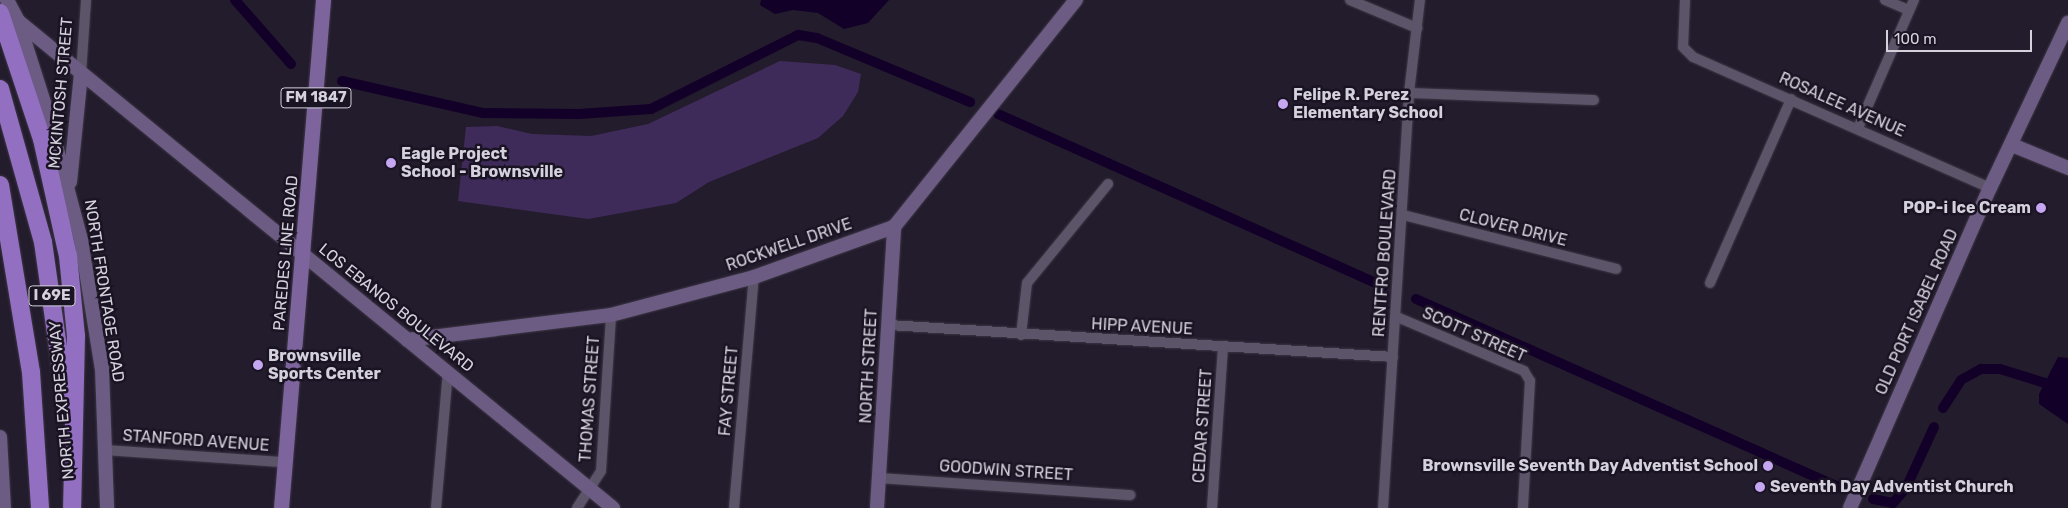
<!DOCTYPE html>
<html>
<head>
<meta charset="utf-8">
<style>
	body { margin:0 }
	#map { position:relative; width:2068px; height:508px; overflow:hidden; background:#231c2d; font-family:Rubik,sans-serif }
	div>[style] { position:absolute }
	.green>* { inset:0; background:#3f2b59 }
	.water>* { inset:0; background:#130028 }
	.canal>* { height:10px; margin:-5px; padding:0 5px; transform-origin:5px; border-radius:5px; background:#130028 }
	.roads { filter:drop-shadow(0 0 1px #3d3745) drop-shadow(0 0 1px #3d3745) }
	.street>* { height:10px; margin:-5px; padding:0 5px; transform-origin:5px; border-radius:5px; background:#5c5468 }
	.secondary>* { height:14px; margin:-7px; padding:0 7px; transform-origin:7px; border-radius:7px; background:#6c5c83 }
	.primary>* { height:15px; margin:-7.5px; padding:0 7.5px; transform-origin:7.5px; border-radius:7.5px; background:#7d649d }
	.highway>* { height:18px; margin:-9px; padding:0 9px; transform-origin:9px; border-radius:9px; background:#936fc1 }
	.dots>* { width:14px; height:14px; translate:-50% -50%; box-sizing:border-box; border:2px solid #1a1323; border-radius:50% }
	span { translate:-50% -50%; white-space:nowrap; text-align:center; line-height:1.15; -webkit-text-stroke:5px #1a1323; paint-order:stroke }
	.shield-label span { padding:1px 4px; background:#1a1323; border:1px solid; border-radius:4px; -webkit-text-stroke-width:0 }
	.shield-label { font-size:15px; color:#d5d1dc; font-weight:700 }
	.street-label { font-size:16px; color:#d5d1dc }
	.poi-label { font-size:16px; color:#d5d1dc; font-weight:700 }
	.left { translate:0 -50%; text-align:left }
	.right { translate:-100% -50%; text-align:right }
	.scale { position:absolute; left:1886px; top:30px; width:146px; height:22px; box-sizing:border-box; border:2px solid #d5d1dc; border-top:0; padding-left:6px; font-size:15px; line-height:18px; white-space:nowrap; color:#d5d1dc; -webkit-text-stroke:4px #1a1323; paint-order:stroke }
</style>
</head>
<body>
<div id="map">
	<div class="green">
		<i style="clip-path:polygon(780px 61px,835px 65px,861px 74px,858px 92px,843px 116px,818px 138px,709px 182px,676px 203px,588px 219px,458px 201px,466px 127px,497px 126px,532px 134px,591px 136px,648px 124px)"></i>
	</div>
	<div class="water">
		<i style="clip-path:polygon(761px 0,889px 0,868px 23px,844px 29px,818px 13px,793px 10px,775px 14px,760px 5px)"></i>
		<i style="clip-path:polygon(2058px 357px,2068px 358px,2068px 424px,2039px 404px,2039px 394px)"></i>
	</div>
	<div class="canal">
		<i style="left:235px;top:0;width:85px;rotate:48.8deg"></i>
		<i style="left:342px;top:81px;width:145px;rotate:12.8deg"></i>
		<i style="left:483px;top:113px;width:96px;rotate:0.6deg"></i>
		<i style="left:579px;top:114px;width:72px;rotate:-4deg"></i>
		<i style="left:651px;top:109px;width:165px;rotate:-26.7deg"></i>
		<i style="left:798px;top:35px;width:19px;rotate:9deg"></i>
		<i style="left:817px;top:38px;width:166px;rotate:22.7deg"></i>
		<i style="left:998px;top:114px;width:422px;rotate:24.1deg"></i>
		<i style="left:1416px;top:299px;width:462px;rotate:24deg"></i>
		<i style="left:1943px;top:408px;width:33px;rotate:-57deg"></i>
		<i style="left:1961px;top:380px;width:23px;rotate:-29deg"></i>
		<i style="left:1981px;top:369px;width:19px"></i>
		<i style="left:2000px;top:369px;width:71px;rotate:17.2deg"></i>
		<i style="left:1873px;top:499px;width:20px;rotate:11deg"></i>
		<i style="left:1893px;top:503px;width:20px;rotate:-49deg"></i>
		<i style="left:1906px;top:488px;width:67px;rotate:-65.3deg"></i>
	</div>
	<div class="roads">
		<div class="street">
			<i style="left:1350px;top:0;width:73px;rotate:22.7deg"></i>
			<i style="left:1685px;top:0;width:47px;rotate:92.4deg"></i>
			<i style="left:1683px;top:47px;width:14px;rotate:45deg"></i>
			<i style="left:1693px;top:57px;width:325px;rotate:23.8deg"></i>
			<i style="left:1885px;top:0;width:26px;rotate:23deg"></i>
			<i style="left:81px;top:74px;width:74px;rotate:-86.1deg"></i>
			<i style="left:1409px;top:93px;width:185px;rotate:2.2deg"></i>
			<i style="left:1858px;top:128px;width:140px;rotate:-66.4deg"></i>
			<i style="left:1403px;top:215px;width:220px;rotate:14.2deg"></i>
			<i style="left:1710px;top:283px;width:201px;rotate:-66.2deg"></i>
			<i style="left:1397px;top:317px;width:138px;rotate:23deg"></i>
			<i style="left:1524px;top:371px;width:12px;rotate:59deg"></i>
			<i style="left:1530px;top:381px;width:127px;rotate:93.2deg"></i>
			<i style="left:889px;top:325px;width:505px;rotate:3.63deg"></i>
			<i style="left:1021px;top:335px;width:52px;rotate:-83.4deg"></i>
			<i style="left:1027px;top:283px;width:128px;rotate:-50.7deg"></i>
			<i style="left:106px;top:450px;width:178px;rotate:3.9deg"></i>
			<i style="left:880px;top:478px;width:251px;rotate:3.9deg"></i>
			<i style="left:436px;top:508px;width:137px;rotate:-85deg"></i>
			<i style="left:577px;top:508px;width:44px;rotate:-57deg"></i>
			<i style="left:601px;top:471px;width:156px;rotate:-86.3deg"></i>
			<i style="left:734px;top:508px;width:232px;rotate:-85.1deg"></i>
			<i style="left:1212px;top:508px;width:162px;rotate:-86.1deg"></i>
			<i style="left:1383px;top:508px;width:416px;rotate:-86.4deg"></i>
			<i style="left:1409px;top:93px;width:94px;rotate:-83.3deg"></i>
		</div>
		<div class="secondary">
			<i style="left:7px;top:0;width:24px;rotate:62deg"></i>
			<i style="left:18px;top:21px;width:96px;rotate:72.3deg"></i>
			<i style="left:47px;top:112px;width:132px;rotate:75.1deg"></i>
			<i style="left:81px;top:240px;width:131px;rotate:80.8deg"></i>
			<i style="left:102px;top:369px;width:139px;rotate:87.9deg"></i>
			<i style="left:18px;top:21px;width:769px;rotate:39.3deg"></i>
			<i style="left:2012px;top:145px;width:61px;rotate:22.3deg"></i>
			<i style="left:70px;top:182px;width:109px;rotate:-84.2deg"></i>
			<i style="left:407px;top:340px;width:206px;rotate:-7deg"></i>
			<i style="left:611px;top:315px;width:148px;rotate:-14.9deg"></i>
			<i style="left:754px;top:277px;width:149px;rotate:-19.7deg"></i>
			<i style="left:894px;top:227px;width:291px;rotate:-51.3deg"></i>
			<i style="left:0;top:437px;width:71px;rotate:86.8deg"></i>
			<i style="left:877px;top:508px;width:282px;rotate:-86.5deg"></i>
			<i style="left:1850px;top:508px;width:349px;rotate:-66.4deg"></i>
			<i style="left:1990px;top:188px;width:183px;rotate:-64.7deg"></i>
		</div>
		<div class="primary">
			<i style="left:281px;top:508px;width:510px;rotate:-85.27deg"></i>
		</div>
		<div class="highway">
			<i style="left:0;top:13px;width:133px;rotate:71.6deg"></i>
			<i style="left:42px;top:139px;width:120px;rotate:77.5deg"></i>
			<i style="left:68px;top:256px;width:80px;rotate:84.3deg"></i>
			<i style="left:76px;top:336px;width:172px;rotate:91.3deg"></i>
			<i style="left:0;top:89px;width:159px;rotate:74.3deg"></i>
			<i style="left:43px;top:242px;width:149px;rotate:81.9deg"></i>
			<i style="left:0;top:185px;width:190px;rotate:80.6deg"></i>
			<i style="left:31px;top:372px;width:136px;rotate:86.2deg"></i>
		</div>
	</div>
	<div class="dots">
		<i style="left:1283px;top:104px;background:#c5a7f1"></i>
		<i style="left:391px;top:163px;background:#c5a7f1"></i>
		<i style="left:2041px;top:208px;background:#c5a7f1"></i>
		<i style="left:258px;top:365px;background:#c5a7f1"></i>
		<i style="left:1768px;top:466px;background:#c5a7f1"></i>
		<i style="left:1760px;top:487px;background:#c5a7f1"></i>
	</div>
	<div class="shield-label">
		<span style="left:316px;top:98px">FM 1847</span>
		<span style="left:52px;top:296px">I 69E</span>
	</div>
	<div class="street-label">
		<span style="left:61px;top:93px;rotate:-85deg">MCKINTOSH STREET</span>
		<span style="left:1842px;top:105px;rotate:24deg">ROSALEE AVENUE</span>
		<span style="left:1513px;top:228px;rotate:14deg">CLOVER DRIVE</span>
		<span style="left:789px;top:245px;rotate:-19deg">ROCKWELL DRIVE</span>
		<span style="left:286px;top:253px;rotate:-85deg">PAREDES LINE ROAD</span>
		<span style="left:1385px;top:253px;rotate:-86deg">RENTFRO BOULEVARD</span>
		<span style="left:104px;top:291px;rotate:81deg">NORTH FRONTAGE ROAD</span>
		<span style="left:396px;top:308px;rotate:39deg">LOS EBANOS BOULEVARD</span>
		<span style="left:1917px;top:312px;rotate:-66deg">OLD PORT ISABEL ROAD</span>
		<span style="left:1142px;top:327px;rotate:3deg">HIPP AVENUE</span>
		<span style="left:1474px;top:335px;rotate:24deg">SCOTT STREET</span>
		<span style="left:869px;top:366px;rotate:-87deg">NORTH STREET</span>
		<span style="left:729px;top:391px;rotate:-85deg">FAY STREET</span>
		<span style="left:590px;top:399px;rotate:-86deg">THOMAS STREET</span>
		<span style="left:62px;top:400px;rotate:-95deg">NORTH EXPRESSWAY</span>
		<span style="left:1203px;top:426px;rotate:-86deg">CEDAR STREET</span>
		<span style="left:196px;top:441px;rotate:4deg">STANFORD AVENUE</span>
		<span style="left:1006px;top:471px;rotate:4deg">GOODWIN STREET</span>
	</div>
	<div class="poi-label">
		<span class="left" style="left:1293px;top:104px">Felipe R. Perez<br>Elementary School</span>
		<span class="left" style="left:401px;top:163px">Eagle Project<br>School - Brownsville</span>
		<span class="right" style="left:2031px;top:208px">POP-i Ice Cream</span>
		<span class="left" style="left:268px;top:365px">Brownsville<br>Sports Center</span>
		<span class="right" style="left:1758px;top:466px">Brownsville Seventh Day Adventist School</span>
		<span class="left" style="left:1770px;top:487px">Seventh Day Adventist Church</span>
	</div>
	<div class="scale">100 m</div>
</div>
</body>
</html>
